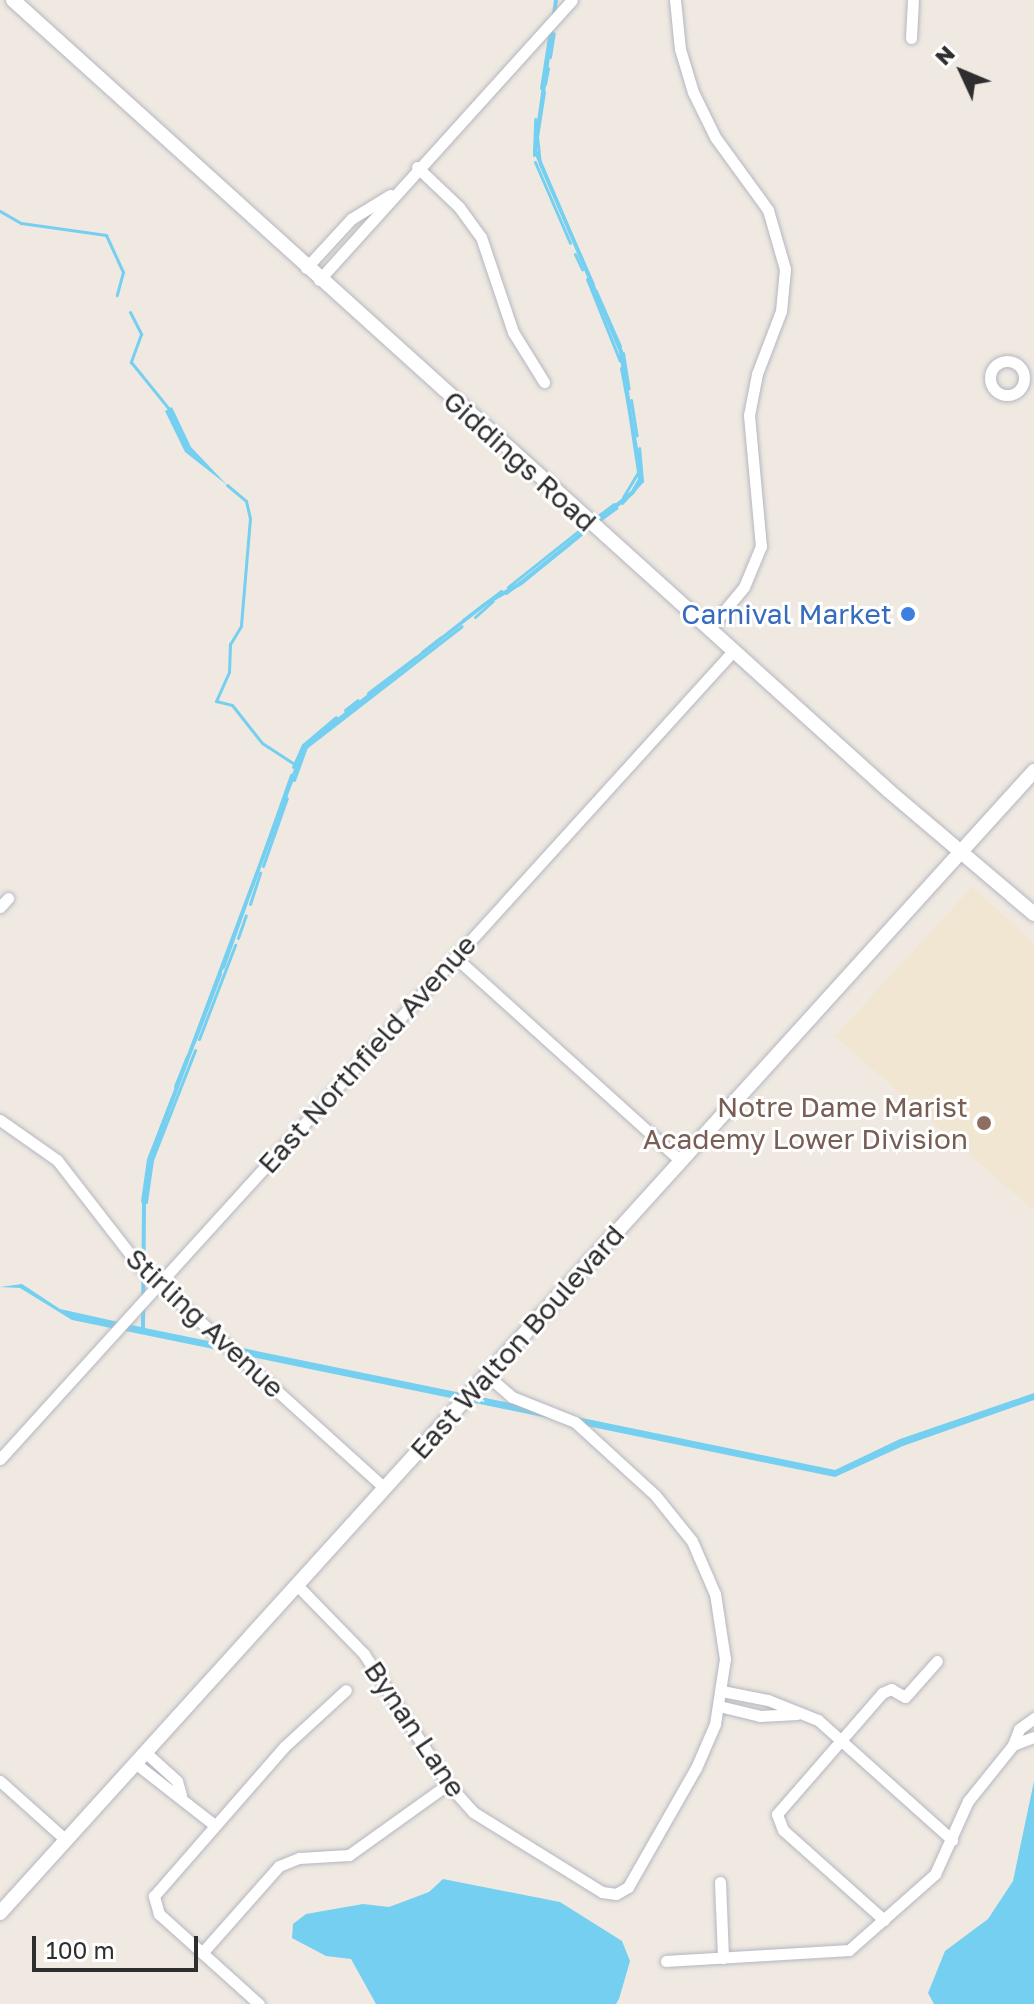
<!DOCTYPE html>
<html>
<head>
<meta charset="utf-8">
<style>
	body { margin:0 }
	#map { position:relative; width:1034px; height:2004px; overflow:hidden; background:#efe9e1; font-family:"Golos Text",sans-serif }
	div>[style] { position:absolute }
	.education>* { inset:0; background:#f0e6d1 }
	.water>* { inset:0; background:#75cff0 }
	.stream>* { height:3px; margin:-1.5px; padding:0 1.5px; transform-origin:1.5px; border-radius:1.5px; background:#75cff0 }
	.roads { filter:drop-shadow(0 0 2px #b4b7c1) drop-shadow(0 0 2px #b4b7c1) }
	.street>* { height:11px; margin:-5.5px; padding:0 5.5px; transform-origin:5.5px; border-radius:5.5px; background:#fff }
	.street>.ring { margin:-5.5px; padding:0; box-sizing:content-box; background:none; border:11px solid #fff; border-radius:50% }
	.secondary>* { height:14px; margin:-7px; padding:0 7px; transform-origin:7px; border-radius:7px; background:#fff }
	.dots>* { width:22px; height:22px; translate:-50% -50%; box-sizing:border-box; border:4px solid #fff; border-radius:50% }
	span { translate:-50% -50%; white-space:nowrap; text-align:center; line-height:1.15; -webkit-text-stroke:6px #fff; paint-order:stroke }
	.street-label { font-size:28px; color:#2e2e2e }
	.shop-label { font-size:28px; color:#366cbe }
	.right { translate:-100% -50%; text-align:right }
	.education-label { font-size:28px; color:#785e54 }
	.north { position:absolute; left:922px; top:32px; width:80px; height:80px; -webkit-text-stroke:6px #fff; paint-order:stroke; rotate:314deg; font-size:22px; font-weight:700; line-height:32px; text-align:center; color:#2e2e2e }
	.north::after { content:''; display:block; margin:auto; width:28px; height:36px; background:#2e2e2e; clip-path:polygon(50% 0,100% 100%,50% 72%,0 100%) }
	.scale { position:absolute; left:32px; top:1936px; width:166px; height:36px; box-sizing:border-box; border:4px solid #2e2e2e; border-top:0; padding-left:10px; font-size:24px; line-height:28px; white-space:nowrap; color:#2e2e2e; -webkit-text-stroke:6px #fff; paint-order:stroke }
</style>
</head>
<body>
<div id="map">
	<div class="education">
		<i style="clip-path:polygon(972px 887px,1034px 943px,1034px 1211px,835px 1036px)"></i>
	</div>
	<div class="water">
		<i style="clip-path:polygon(554px 0,558px 0,537px 150px,623px 351px,642px 481px,634px 494px,522px 585px,487px 605px,306px 747px,152px 1160px,146px 1202px,145px 1328px,835px 1470px,900px 1439px,1034px 1393px,1034px 1400px,903px 1446px,835px 1477px,72px 1320px,20px 1288px,0 1287px,22px 1284px,60px 1309px,141px 1327px,142px 1201px,148px 1159px,303px 745px,485px 602px,519px 582px,631px 491px,638px 479px,619px 352px,533px 150px)"></i>
		<i style="clip-path:polygon(172px 407px,191px 447px,227px 485px,185px 452px,165px 411px)"></i>
		<i style="clip-path:polygon(1034px 1781px,1034px 2004px,934px 2004px,928px 1993px,945px 1951px,988px 1919px,1013px 1881px)"></i>
		<i style="clip-path:polygon(443px 1879px,560px 1902px,622px 1941px,630px 1961px,619px 1999px,616px 2004px,376px 2004px,351px 1959px,326px 1956px,292px 1938px,293px 1924px,306px 1914px,363px 1904px,389px 1907px,429px 1892px)"></i>
	</div>
	<div class="stream">
		<i style="left:550px;top:57px;width:24px;rotate:-81deg"></i>
		<i style="left:545px;top:84px;width:16px;rotate:-79deg"></i>
		<i style="left:541px;top:88px;width:52px;rotate:-81.1deg"></i>
		<i style="left:544px;top:92px;width:45px;rotate:99deg"></i>
		<i style="left:537px;top:136px;width:28px;rotate:84deg"></i>
		<i style="left:540px;top:164px;width:131px;rotate:66.2deg"></i>
		<i style="left:534px;top:155px;width:36px;rotate:-88deg"></i>
		<i style="left:535px;top:162px;width:88px;rotate:66.6deg"></i>
		<i style="left:0;top:211px;width:24px;rotate:30deg"></i>
		<i style="left:21px;top:223px;width:86px;rotate:8deg"></i>
		<i style="left:106px;top:235px;width:41px;rotate:65.3deg"></i>
		<i style="left:123px;top:272px;width:24px;rotate:105deg"></i>
		<i style="left:575px;top:254px;width:17px;rotate:65deg"></i>
		<i style="left:587px;top:279px;width:88px;rotate:68.1deg"></i>
		<i style="left:596px;top:291px;width:60px;rotate:66.4deg"></i>
		<i style="left:130px;top:312px;width:25px;rotate:63deg"></i>
		<i style="left:141px;top:334px;width:30px;rotate:110deg"></i>
		<i style="left:131px;top:362px;width:60px;rotate:51deg"></i>
		<i style="left:623px;top:353px;width:36px;rotate:81deg"></i>
		<i style="left:621px;top:368px;width:103px;rotate:79.3deg"></i>
		<i style="left:640px;top:469px;width:33px;rotate:121deg"></i>
		<i style="left:631px;top:400px;width:36px;rotate:81deg"></i>
		<i style="left:227px;top:485px;width:25px;rotate:40deg"></i>
		<i style="left:246px;top:501px;width:17px;rotate:77deg"></i>
		<i style="left:250px;top:518px;width:108px;rotate:94.8deg"></i>
		<i style="left:241px;top:626px;width:21px;rotate:121deg"></i>
		<i style="left:230px;top:644px;width:28px;rotate:92deg"></i>
		<i style="left:229px;top:672px;width:32px;rotate:114deg"></i>
		<i style="left:216px;top:701px;width:16px;rotate:14deg"></i>
		<i style="left:232px;top:705px;width:48px;rotate:51.7deg"></i>
		<i style="left:262px;top:743px;width:38px;rotate:33deg"></i>
		<i style="left:622px;top:503px;width:30px;rotate:-48deg"></i>
		<i style="left:642px;top:481px;width:33px;rotate:-95deg"></i>
		<i style="left:598px;top:516px;width:20px;rotate:-37deg"></i>
		<i style="left:601px;top:519px;width:19px;rotate:-36deg"></i>
		<i style="left:508px;top:587px;width:93px;rotate:-38.5deg"></i>
		<i style="left:506px;top:593px;width:80px;rotate:-37.9deg"></i>
		<i style="left:475px;top:617px;width:24px;rotate:-42deg"></i>
		<i style="left:463px;top:620px;width:48px;rotate:-37.3deg"></i>
		<i style="left:422px;top:652px;width:24px;rotate:-38deg"></i>
		<i style="left:368px;top:693px;width:60px;rotate:-36.9deg"></i>
		<i style="left:345px;top:710px;width:16px;rotate:-38deg"></i>
		<i style="left:293px;top:767px;width:24px;rotate:-66deg"></i>
		<i style="left:303px;top:745px;width:43px;rotate:-40.3deg"></i>
		<i style="left:294px;top:780px;width:35px;rotate:-70deg"></i>
		<i style="left:306px;top:747px;width:197px;rotate:-37.8deg"></i>
		<i style="left:263px;top:866px;width:72px;rotate:-70.6deg"></i>
		<i style="left:250px;top:904px;width:33px;rotate:-72deg"></i>
		<i style="left:238px;top:938px;width:24px;rotate:-71deg"></i>
		<i style="left:223px;top:967px;width:204px;rotate:-70.5deg"></i>
		<i style="left:199px;top:1039px;width:101px;rotate:-69deg"></i>
		<i style="left:194px;top:1042px;width:73px;rotate:-69.1deg"></i>
		<i style="left:175px;top:1086px;width:32px;rotate:-68deg"></i>
		<i style="left:142px;top:1201px;width:42px;rotate:-81.9deg"></i>
		<i style="left:148px;top:1159px;width:66px;rotate:-68.8deg"></i>
		<i style="left:146px;top:1202px;width:42px;rotate:-81.9deg"></i>
		<i style="left:152px;top:1160px;width:118px;rotate:-68.6deg"></i>
	</div>
	<div class="roads">
		<div class="street">
			<i style="left:675px;top:0;width:49px;rotate:84.2deg"></i>
			<i style="left:680px;top:49px;width:45px;rotate:73.2deg"></i>
			<i style="left:693px;top:92px;width:50px;rotate:63.9deg"></i>
			<i style="left:715px;top:137px;width:90px;rotate:54deg"></i>
			<i style="left:768px;top:210px;width:61px;rotate:73.9deg"></i>
			<i style="left:785px;top:269px;width:42px;rotate:95.4deg"></i>
			<i style="left:781px;top:311px;width:67px;rotate:110.9deg"></i>
			<i style="left:757px;top:374px;width:42px;rotate:101deg"></i>
			<i style="left:749px;top:415px;width:132px;rotate:84.8deg"></i>
			<i style="left:761px;top:546px;width:44px;rotate:112.5deg"></i>
			<i style="left:744px;top:587px;width:53px;rotate:129.7deg"></i>
			<i style="left:911px;top:38px;width:38px;rotate:-87deg"></i>
			<i style="left:417px;top:167px;width:58px;rotate:43.6deg"></i>
			<i style="left:459px;top:207px;width:37px;rotate:54deg"></i>
			<i style="left:481px;top:237px;width:100px;rotate:71.4deg"></i>
			<i style="left:513px;top:332px;width:59px;rotate:58.2deg"></i>
			<i style="left:306px;top:268px;width:67px;rotate:-47.4deg"></i>
			<i style="left:351px;top:219px;width:46px;rotate:-31.6deg"></i>
			<i style="left:319px;top:280px;width:377px;rotate:-47.9deg"></i>
			<i class="ring" style="left:990px;top:361px;width:23px;height:23px"></i>
			<i style="left:0;top:907px;width:12px;rotate:-48deg"></i>
			<i style="left:455px;top:957px;width:304px;rotate:42.1deg"></i>
			<i style="left:0;top:1120px;width:70px;rotate:35.1deg"></i>
			<i style="left:57px;top:1160px;width:135px;rotate:52.2deg"></i>
			<i style="left:140px;top:1267px;width:330px;rotate:42.1deg"></i>
			<i style="left:0;top:1459px;width:1092px;rotate:-47.78deg"></i>
			<i style="left:297px;top:1585px;width:96px;rotate:45.8deg"></i>
			<i style="left:364px;top:1654px;width:155px;rotate:57.1deg"></i>
			<i style="left:448px;top:1784px;width:38px;rotate:48deg"></i>
			<i style="left:473px;top:1812px;width:152px;rotate:31.8deg"></i>
			<i style="left:602px;top:1892px;width:14px;rotate:8deg"></i>
			<i style="left:616px;top:1894px;width:14px;rotate:-30deg"></i>
			<i style="left:628px;top:1887px;width:137px;rotate:-60.3deg"></i>
			<i style="left:696px;top:1768px;width:48px;rotate:-66.6deg"></i>
			<i style="left:715px;top:1724px;width:66px;rotate:-81.3deg"></i>
			<i style="left:725px;top:1659px;width:66px;rotate:-98.7deg"></i>
			<i style="left:715px;top:1594px;width:58px;rotate:-113.5deg"></i>
			<i style="left:692px;top:1541px;width:59px;rotate:-128.8deg"></i>
			<i style="left:655px;top:1495px;width:108px;rotate:-137.6deg"></i>
			<i style="left:575px;top:1422px;width:68px;rotate:-158.4deg"></i>
			<i style="left:512px;top:1397px;width:33px;rotate:-139deg"></i>
			<i style="left:722px;top:1691px;width:47px;rotate:11.1deg"></i>
			<i style="left:768px;top:1700px;width:54px;rotate:21.8deg"></i>
			<i style="left:818px;top:1720px;width:180px;rotate:41.8deg"></i>
			<i style="left:719px;top:1706px;width:42px;rotate:13.7deg"></i>
			<i style="left:760px;top:1716px;width:37px;rotate:-3deg"></i>
			<i style="left:1013px;top:1745px;width:22px;rotate:-21deg"></i>
			<i style="left:145px;top:1752px;width:43px;rotate:42.2deg"></i>
			<i style="left:177px;top:1781px;width:15px;rotate:74deg"></i>
			<i style="left:135px;top:1763px;width:99px;rotate:38deg"></i>
			<i style="left:0;top:1781px;width:89px;rotate:41.8deg"></i>
			<i style="left:720px;top:1882px;width:76px;rotate:87.7deg"></i>
			<i style="left:884px;top:1920px;width:135px;rotate:-138.3deg"></i>
			<i style="left:783px;top:1830px;width:17px;rotate:-111deg"></i>
			<i style="left:777px;top:1814px;width:160px;rotate:-49deg"></i>
			<i style="left:882px;top:1693px;width:10px;rotate:-24deg"></i>
			<i style="left:891px;top:1689px;width:16px;rotate:30deg"></i>
			<i style="left:905px;top:1697px;width:48px;rotate:-48.4deg"></i>
			<i style="left:202px;top:1953px;width:116px;rotate:-48.5deg"></i>
			<i style="left:279px;top:1866px;width:22px;rotate:-22deg"></i>
			<i style="left:299px;top:1858px;width:50px;rotate:-3.4deg"></i>
			<i style="left:349px;top:1855px;width:122px;rotate:-35.6deg"></i>
			<i style="left:666px;top:1961px;width:183px;rotate:-3.4deg"></i>
			<i style="left:849px;top:1950px;width:115px;rotate:-41.5deg"></i>
			<i style="left:935px;top:1874px;width:80px;rotate:-65.7deg"></i>
			<i style="left:968px;top:1801px;width:72px;rotate:-51.2deg"></i>
			<i style="left:1013px;top:1745px;width:17px;rotate:-69deg"></i>
			<i style="left:1019px;top:1729px;width:19px;rotate:-36deg"></i>
			<i style="left:259px;top:2004px;width:135px;rotate:-138deg"></i>
			<i style="left:159px;top:1914px;width:19px;rotate:-106deg"></i>
			<i style="left:154px;top:1896px;width:198px;rotate:-48.9deg"></i>
			<i style="left:284px;top:1747px;width:84px;rotate:-42.6deg"></i>
		</div>
		<div class="secondary">
			<i style="left:13px;top:0;width:1180px;rotate:42.08deg"></i>
			<i style="left:889px;top:791px;width:190px;rotate:40.3deg"></i>
			<i style="left:0;top:1913px;width:1541px;rotate:-47.84deg"></i>
		</div>
	</div>
	<div class="dots">
		<i style="left:908px;top:614px;background:#3f7fe0"></i>
		<i style="left:984px;top:1123px;background:#8d6e63"></i>
	</div>
	<div class="street-label">
		<span style="left:520px;top:461px;rotate:42deg">Giddings Road</span>
		<span style="left:367px;top:1054px;rotate:-48deg">East Northfield Avenue</span>
		<span style="left:205px;top:1323px;rotate:43deg">Stirling Avenue</span>
		<span style="left:517px;top:1342px;rotate:-48deg">East Walton Boulevard</span>
		<span style="left:415px;top:1729px;rotate:56deg">Bynan Lane</span>
	</div>
	<div class="shop-label">
		<span class="right" style="left:892px;top:614px">Carnival Market</span>
	</div>
	<div class="education-label">
		<span class="right" style="left:968px;top:1123px">Notre Dame Marist<br>Academy Lower Division</span>
	</div>
	<div class="north">N</div>
	<div class="scale">100 m</div>
</div>
</body>
</html>
